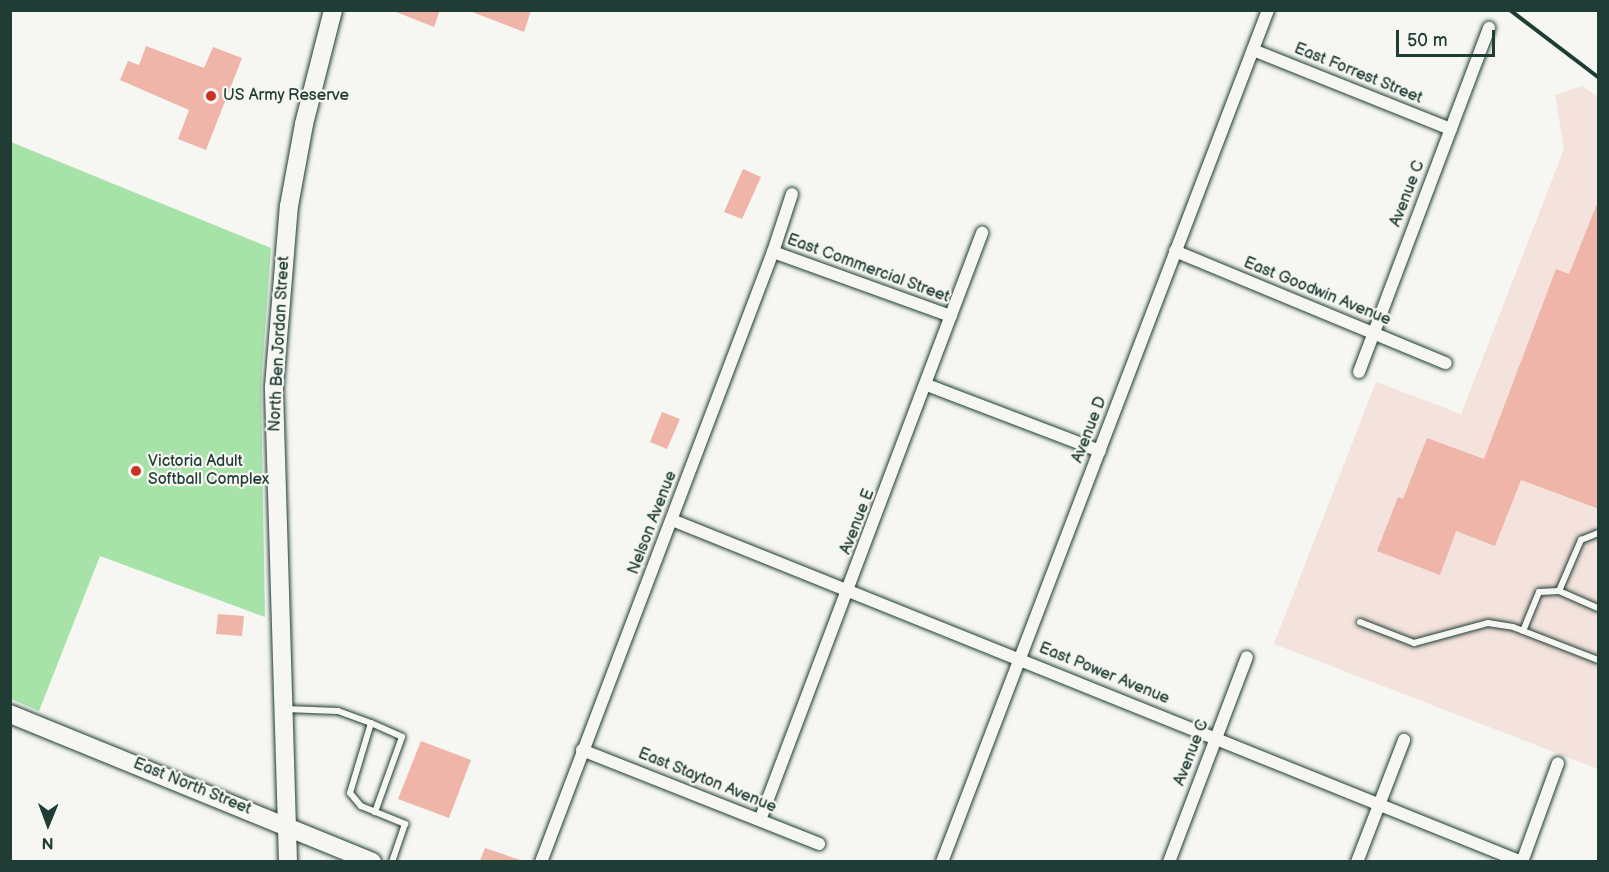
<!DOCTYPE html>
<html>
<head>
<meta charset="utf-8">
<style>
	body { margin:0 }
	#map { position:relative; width:1609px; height:872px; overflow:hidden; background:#f6f6f2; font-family:"Balsamiq Sans",sans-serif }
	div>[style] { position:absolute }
	.built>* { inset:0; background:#f4e2dc }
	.green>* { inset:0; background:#a7e3a9 }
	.building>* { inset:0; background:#efb5a9 }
	.roads { filter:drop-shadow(0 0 2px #1f3d34) drop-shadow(0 0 2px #1f3d34) }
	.lane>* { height:6px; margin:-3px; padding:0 3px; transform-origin:3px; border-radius:3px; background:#f6f6f2 }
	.street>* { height:12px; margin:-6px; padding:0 6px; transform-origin:6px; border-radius:6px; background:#f6f6f2 }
	.secondary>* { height:18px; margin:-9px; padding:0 9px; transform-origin:9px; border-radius:9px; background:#f6f6f2 }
	.rail>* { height:4px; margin:-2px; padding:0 2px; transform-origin:2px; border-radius:2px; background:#1f3d34 }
	.dots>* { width:16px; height:16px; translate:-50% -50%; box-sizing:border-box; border:3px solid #f6f6f2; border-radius:50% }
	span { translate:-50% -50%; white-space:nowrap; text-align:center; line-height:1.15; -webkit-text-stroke:4.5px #f6f6f2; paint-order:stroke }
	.street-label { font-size:16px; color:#1f3d34 }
	.poi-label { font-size:16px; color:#1f3d34 }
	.left { translate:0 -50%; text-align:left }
	.frame { position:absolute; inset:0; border:12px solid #1f3d34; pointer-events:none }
	.north { position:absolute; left:18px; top:794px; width:60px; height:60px; -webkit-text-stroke:4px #f6f6f2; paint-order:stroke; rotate:181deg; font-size:16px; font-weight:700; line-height:24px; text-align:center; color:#1f3d34 }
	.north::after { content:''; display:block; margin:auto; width:21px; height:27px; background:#1f3d34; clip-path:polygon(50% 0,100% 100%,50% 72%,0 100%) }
	.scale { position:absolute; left:1396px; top:30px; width:99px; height:27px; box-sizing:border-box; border:3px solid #1f3d34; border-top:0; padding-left:8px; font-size:18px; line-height:21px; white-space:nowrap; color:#1f3d34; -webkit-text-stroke:4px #f6f6f2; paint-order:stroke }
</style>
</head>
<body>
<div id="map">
	<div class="built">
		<i style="clip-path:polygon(1582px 86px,1598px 97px,1598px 769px,1274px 644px,1376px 382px,1461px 414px,1564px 149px,1555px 95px)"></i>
	</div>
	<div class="green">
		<i style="clip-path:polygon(11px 142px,271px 248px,261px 386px,265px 617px,100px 556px,39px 711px,11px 699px)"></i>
	</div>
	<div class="building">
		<i style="clip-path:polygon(391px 10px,440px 10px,434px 27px)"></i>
		<i style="clip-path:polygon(467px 10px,531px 10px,524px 32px)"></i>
		<i style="clip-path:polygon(146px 46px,204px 68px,213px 47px,242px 58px,206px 150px,178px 139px,189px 110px,120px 80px,128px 61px,139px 65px)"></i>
		<i style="clip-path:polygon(743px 169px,761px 177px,742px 219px,724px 212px)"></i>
		<i style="clip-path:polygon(1599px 199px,1599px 509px,1521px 480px,1495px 546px,1456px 531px,1440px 575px,1377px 551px,1398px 497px,1403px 499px,1427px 438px,1484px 459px,1556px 269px,1569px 274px)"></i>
		<i style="clip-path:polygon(662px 412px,680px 419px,667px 449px,650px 442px)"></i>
		<i style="clip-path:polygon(218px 614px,244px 616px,242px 636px,216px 634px)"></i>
		<i style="clip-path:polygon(421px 741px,471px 760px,449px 818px,398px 799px)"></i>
		<i style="clip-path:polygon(485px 848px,520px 860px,519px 861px,480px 861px)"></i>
	</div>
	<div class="roads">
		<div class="lane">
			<i style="left:1559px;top:591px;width:43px;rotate:23.6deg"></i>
			<i style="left:1360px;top:622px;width:58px;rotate:21.3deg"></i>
			<i style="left:1414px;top:643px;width:77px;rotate:-15.1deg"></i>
			<i style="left:1488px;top:623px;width:25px;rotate:9deg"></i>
			<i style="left:1513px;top:627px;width:91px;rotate:21.2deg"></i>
			<i style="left:1523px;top:631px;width:42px;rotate:-67.7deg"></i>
			<i style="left:1539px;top:592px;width:20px;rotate:-3deg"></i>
			<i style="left:1559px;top:591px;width:56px;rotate:-66.7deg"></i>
			<i style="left:1581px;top:540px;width:18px;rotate:-22deg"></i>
			<i style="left:285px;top:709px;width:53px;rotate:2.2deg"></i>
			<i style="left:338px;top:711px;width:35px;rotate:20deg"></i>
			<i style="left:371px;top:723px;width:73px;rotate:106.7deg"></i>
			<i style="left:350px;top:793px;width:17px;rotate:50deg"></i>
			<i style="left:361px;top:806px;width:48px;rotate:22.2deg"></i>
			<i style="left:405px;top:824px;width:40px;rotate:108.9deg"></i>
			<i style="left:371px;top:723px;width:34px;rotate:24deg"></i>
			<i style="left:402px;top:737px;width:80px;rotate:109.8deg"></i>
		</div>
		<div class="street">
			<i style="left:1253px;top:50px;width:213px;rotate:21.8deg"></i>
			<i style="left:1175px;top:251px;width:293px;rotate:22.5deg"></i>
			<i style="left:773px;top:252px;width:189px;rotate:19.8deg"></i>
			<i style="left:1359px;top:372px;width:368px;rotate:-69.3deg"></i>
			<i style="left:927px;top:385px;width:185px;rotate:20.9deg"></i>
			<i style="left:672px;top:520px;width:916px;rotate:21.92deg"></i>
			<i style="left:582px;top:750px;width:255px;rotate:21.6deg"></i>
			<i style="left:760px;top:820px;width:628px;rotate:-69.28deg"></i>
			<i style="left:541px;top:862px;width:653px;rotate:-69.18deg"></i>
			<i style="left:773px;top:252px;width:61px;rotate:-71.9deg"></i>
			<i style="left:942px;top:862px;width:912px;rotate:-69.06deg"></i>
			<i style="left:1169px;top:862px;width:219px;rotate:-69.2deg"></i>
			<i style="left:1357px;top:862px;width:131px;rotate:-68.9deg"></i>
			<i style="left:1522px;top:862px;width:105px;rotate:-70deg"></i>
		</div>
		<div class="secondary">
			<i style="left:10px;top:714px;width:391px;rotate:22.2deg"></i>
			<i style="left:288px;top:862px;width:475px;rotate:-91.7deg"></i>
			<i style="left:274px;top:387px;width:182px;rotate:-85.3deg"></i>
			<i style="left:289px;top:206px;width:83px;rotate:-79.6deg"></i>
			<i style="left:304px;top:124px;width:118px;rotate:-75.7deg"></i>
		</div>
	</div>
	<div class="rail">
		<i style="left:1510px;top:10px;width:111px;rotate:37.3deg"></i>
	</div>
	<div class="dots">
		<i style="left:211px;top:96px;background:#c8321e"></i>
		<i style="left:136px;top:471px;background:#c8321e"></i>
	</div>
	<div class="street-label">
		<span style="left:1358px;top:74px;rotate:22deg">East Forrest Street</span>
		<span style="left:1408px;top:194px;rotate:-69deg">Avenue C</span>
		<span style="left:868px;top:269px;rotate:20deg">East Commercial Street</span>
		<span style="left:1317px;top:292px;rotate:22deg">East Goodwin Avenue</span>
		<span style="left:280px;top:344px;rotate:-87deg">North Ben Jordan Street</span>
		<span style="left:1090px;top:430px;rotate:-69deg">Avenue D</span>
		<span style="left:858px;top:522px;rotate:-69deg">Avenue E</span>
		<span style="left:653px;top:523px;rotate:-69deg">Nelson Avenue</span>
		<span style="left:1104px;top:674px;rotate:22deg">East Power Avenue</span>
		<span style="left:1192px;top:753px;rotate:-69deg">Avenue C</span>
		<span style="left:707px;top:781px;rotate:22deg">East Stayton Avenue</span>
		<span style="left:192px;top:787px;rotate:22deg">East North Street</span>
	</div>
	<div class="poi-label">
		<span class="left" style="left:223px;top:96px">US Army Reserve</span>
		<span class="left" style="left:148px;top:471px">Victoria Adult<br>Softball Complex</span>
	</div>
	<div class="frame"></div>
	<div class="north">N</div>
	<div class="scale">50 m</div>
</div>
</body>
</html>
